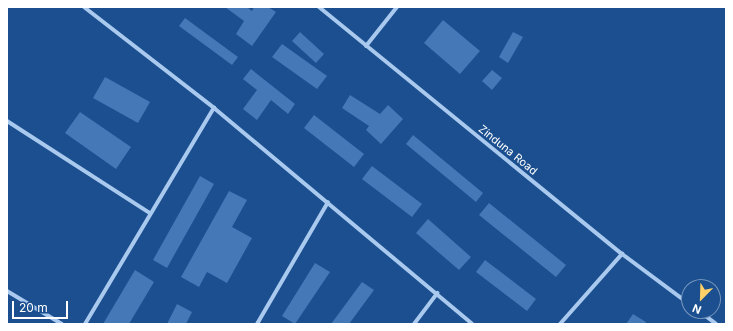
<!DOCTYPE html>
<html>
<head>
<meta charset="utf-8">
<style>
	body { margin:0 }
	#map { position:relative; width:733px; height:331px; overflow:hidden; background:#1b4f8f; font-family:Inter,sans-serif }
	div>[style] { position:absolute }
	.building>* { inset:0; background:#4478b7 }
	.street>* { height:4px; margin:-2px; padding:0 2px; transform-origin:2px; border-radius:2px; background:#a9c9ee }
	span { translate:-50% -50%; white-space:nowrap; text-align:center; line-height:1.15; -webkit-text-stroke:4px #1b4f8f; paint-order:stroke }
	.street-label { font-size:11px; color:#fff }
	.frame { position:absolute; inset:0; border:8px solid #fff; pointer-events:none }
	.north { position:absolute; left:681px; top:279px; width:40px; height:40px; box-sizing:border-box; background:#1b4f8f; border:1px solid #7695bc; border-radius:50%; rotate:203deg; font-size:11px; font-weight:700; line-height:16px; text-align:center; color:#fff }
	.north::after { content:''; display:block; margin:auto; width:14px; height:18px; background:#ffd166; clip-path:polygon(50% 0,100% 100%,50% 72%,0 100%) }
	.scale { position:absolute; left:12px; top:301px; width:56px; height:18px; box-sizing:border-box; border:2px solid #fff; border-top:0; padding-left:5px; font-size:12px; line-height:14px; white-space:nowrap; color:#fff; -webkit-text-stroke:3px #1b4f8f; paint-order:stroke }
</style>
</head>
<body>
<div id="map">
	<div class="building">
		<i style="clip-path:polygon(225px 7px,247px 7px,252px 11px,254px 7px,268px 7px,276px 12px,252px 46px,236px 34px,244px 21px)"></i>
		<i style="clip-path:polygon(185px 18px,238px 57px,232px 65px,179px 26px)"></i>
		<i style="clip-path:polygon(443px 20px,480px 51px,460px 74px,424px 43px)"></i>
		<i style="clip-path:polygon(300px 32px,324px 54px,316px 63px,292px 41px)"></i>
		<i style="clip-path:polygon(513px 32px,523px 37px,508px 63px,499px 57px)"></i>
		<i style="clip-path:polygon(282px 44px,327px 76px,317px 89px,272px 57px)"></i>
		<i style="clip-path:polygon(251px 69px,295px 104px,288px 114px,271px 100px,257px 120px,243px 109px,257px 90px,243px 79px)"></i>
		<i style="clip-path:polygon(492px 70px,502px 78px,492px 90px,482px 81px)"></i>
		<i style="clip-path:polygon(105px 77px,150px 102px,138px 123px,93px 98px)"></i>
		<i style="clip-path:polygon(350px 95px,380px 114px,388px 105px,403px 119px,381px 144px,366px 130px,369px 126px,342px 108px)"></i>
		<i style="clip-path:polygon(80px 112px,131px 147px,116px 169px,65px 133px)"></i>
		<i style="clip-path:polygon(314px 115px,364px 154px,354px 167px,304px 128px)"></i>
		<i style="clip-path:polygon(413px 135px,483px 193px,476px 202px,406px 144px)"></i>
		<i style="clip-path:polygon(372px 166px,422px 204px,412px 217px,362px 179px)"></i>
		<i style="clip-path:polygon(200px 176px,214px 184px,167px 268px,153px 260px)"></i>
		<i style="clip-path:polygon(229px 191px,247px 200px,232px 227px,252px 238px,227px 283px,207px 272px,199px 287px,181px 277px)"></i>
		<i style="clip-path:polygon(489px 203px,566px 265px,556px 277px,479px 215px)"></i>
		<i style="clip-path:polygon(428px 219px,471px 257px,459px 270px,416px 233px)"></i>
		<i style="clip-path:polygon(485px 260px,536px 299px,527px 311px,476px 272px)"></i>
		<i style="clip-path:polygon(315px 263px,330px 272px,295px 324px,282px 316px)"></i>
		<i style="clip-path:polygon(135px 270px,154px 282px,129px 324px,103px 324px)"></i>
		<i style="clip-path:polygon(362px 282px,374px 290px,349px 324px,331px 324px)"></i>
		<i style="clip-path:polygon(177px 304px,192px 312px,186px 324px,167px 324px)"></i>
		<i style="clip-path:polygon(633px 314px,646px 322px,645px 324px,626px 324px)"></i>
	</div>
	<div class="street">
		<i style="left:84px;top:7px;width:165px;rotate:37.8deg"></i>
		<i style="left:214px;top:108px;width:336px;rotate:39.9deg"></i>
		<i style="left:319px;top:7px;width:391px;rotate:39.2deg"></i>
		<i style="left:622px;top:254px;width:84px;rotate:36.7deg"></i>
		<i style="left:366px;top:46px;width:50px;rotate:-51.5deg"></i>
		<i style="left:7px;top:121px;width:170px;rotate:32.8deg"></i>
		<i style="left:7px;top:291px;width:64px;rotate:31deg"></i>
		<i style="left:699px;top:311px;width:21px;rotate:37deg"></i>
		<i style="left:85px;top:324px;width:252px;rotate:-59.2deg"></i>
		<i style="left:257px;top:324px;width:141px;rotate:-59.8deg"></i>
		<i style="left:414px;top:324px;width:39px;rotate:-53deg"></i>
		<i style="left:560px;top:324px;width:94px;rotate:-48.5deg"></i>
	</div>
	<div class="street-label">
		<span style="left:508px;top:150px;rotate:39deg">Zinduna Road</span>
	</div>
	<div class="frame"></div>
	<div class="north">N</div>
	<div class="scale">20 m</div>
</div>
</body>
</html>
